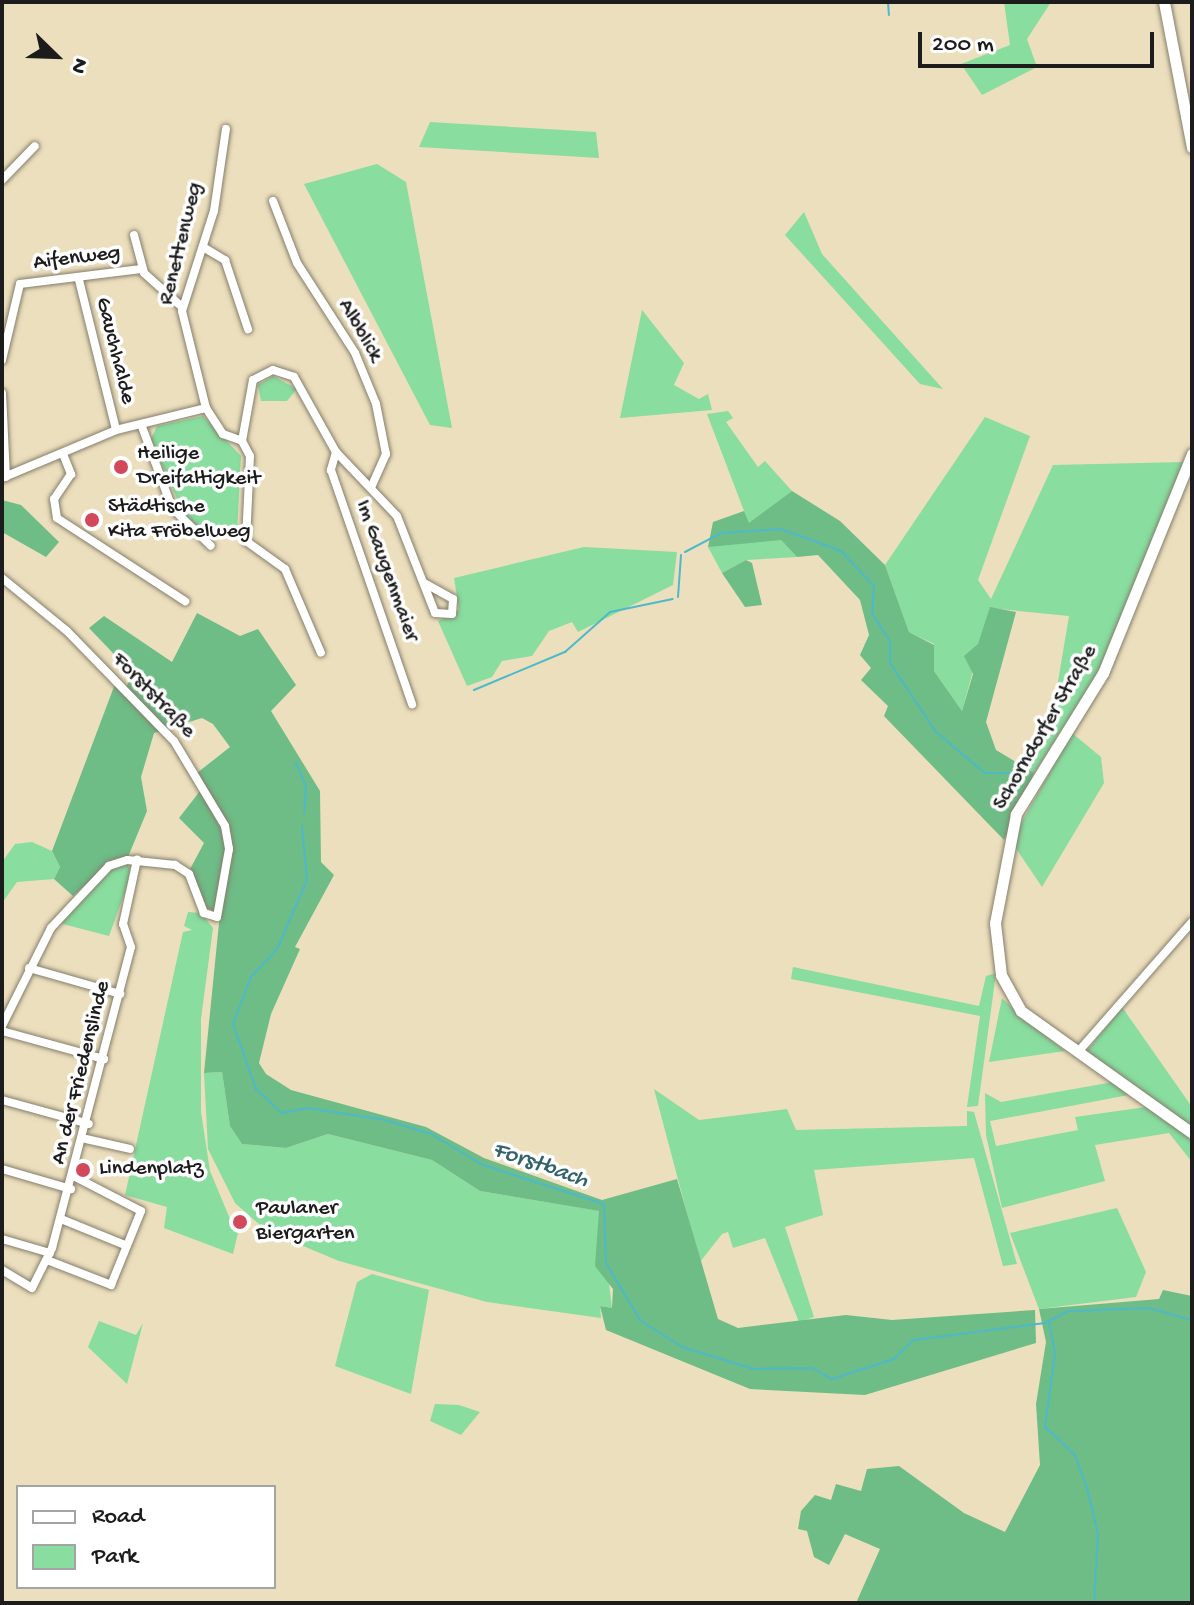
<!DOCTYPE html>
<html>
<head>
<meta charset="utf-8">
<style>
	body { margin:0 }
	#map { position:relative; width:1194px; height:1605px; overflow:hidden; background:#ecdfbd; font-family:"Gochi Hand",sans-serif }
	div>[style] { position:absolute }
	.green>* { inset:0; background:#88dd9f }
	.forest>* { inset:0; background:#6ebc86 }
	.stream>* { height:2px; margin:-1px; padding:0 1px; transform-origin:1px; border-radius:1px; background:#4db9c9 }
	.roads { filter:drop-shadow(0 0 2px #847e6c) drop-shadow(0 0 2px #847e6c) }
	.street>* { height:8px; margin:-4px; padding:0 4px; transform-origin:4px; border-radius:4px; background:#fff }
	.secondary>* { height:11px; margin:-5.5px; padding:0 5.5px; transform-origin:5.5px; border-radius:5.5px; background:#fff }
	.dots>* { width:22px; height:22px; translate:-50% -50%; box-sizing:border-box; border:4px solid #fff; border-radius:50% }
	span { translate:-50% -50%; white-space:nowrap; text-align:center; line-height:1.15; -webkit-text-stroke:7px #fff; paint-order:stroke }
	.street-label { font-size:22px; color:#1c1c1c }
	.poi-label { font-size:22px; color:#1c1c1c }
	.left { translate:0 -50%; text-align:left }
	.water-label { font-size:24px; color:#32636a; font-style:italic }
	.frame { position:absolute; inset:0; border:4px solid #1c1c1c; pointer-events:none }
	.legend { position:absolute; left:16px; top:1485px; width:260px; height:104px; box-sizing:border-box; background:#fff; border:2px solid #a4a4a4; margin:0; padding:10px 14px; list-style:none; font-size:24px; color:#1c1c1c }
	.legend li { display:flex; align-items:center; gap:16px; height:40px }
	.legend b { width:40px; border:2px solid #a4a4a4 }
	.north { position:absolute; left:16px; top:16px; width:80px; height:80px; -webkit-text-stroke:6px #fff; paint-order:stroke; rotate:113deg; font-size:22px; font-weight:700; line-height:32px; text-align:center; color:#1c1c1c }
	.north::after { content:''; display:block; margin:auto; width:28px; height:36px; background:#1c1c1c; clip-path:polygon(50% 0,100% 100%,50% 72%,0 100%) }
	.scale { position:absolute; left:918px; top:32px; width:236px; height:36px; box-sizing:border-box; border:4px solid #1c1c1c; border-top:0; padding-left:10px; font-size:24px; line-height:28px; white-space:nowrap; color:#1c1c1c; -webkit-text-stroke:6px #fff; paint-order:stroke }
</style>
</head>
<body>
<div id="map">
	<div class="green">
		<i style="clip-path:polygon(1004px 2px,1051px 2px,1027px 39px,1037px 67px,982px 95px,961px 64px,1010px 45px)"></i>
		<i style="clip-path:polygon(430px 122px,596px 132px,599px 158px,419px 147px)"></i>
		<i style="clip-path:polygon(377px 164px,406px 182px,452px 428px,430px 425px,304px 184px)"></i>
		<i style="clip-path:polygon(804px 212px,822px 254px,943px 389px,920px 384px,785px 235px)"></i>
		<i style="clip-path:polygon(642px 310px,684px 363px,674px 385px,699px 399px,708px 394px,712px 410px,620px 418px)"></i>
		<i style="clip-path:polygon(273px 376px,297px 389px,287px 401px,261px 401px,258px 385px)"></i>
		<i style="clip-path:polygon(728px 411px,733px 418px,726px 422px,758px 467px,765px 461px,792px 491px,749px 524px,707px 414px)"></i>
		<i style="clip-path:polygon(203px 416px,241px 456px,237px 533px,205px 533px,184px 515px,151px 439px,157px 426px)"></i>
		<i style="clip-path:polygon(985px 417px,1030px 436px,978px 580px,991px 599px,1053px 465px,1185px 462px,1099px 673px,1034px 773px,1022px 766px,1053px 711px,1069px 616px,990px 608px,962px 711px,934px 671px,934px 644px,909px 632px,885px 565px)"></i>
		<i style="clip-path:polygon(745px 540px,781px 540px,797px 557px,746px 560px,722px 573px,708px 547px)"></i>
		<i style="clip-path:polygon(584px 547px,677px 552px,673px 585px,578px 632px,572px 622px,549px 631px,532px 656px,502px 661px,492px 677px,467px 686px,438px 621px,459px 610px,454px 578px)"></i>
		<i style="clip-path:polygon(1072px 733px,1101px 757px,1104px 783px,1042px 887px,1011px 841px)"></i>
		<i style="clip-path:polygon(32px 842px,52px 851px,60px 867px,54px 879px,17px 882px,2px 903px,2px 862px,15px 844px)"></i>
		<i style="clip-path:polygon(127px 863px,132px 873px,109px 936px,59px 923px,110px 867px)"></i>
		<i style="clip-path:polygon(188px 912px,201px 913px,213px 928px,201px 1019px,201px 1112px,210px 1171px,230px 1219px,240px 1224px,233px 1254px,164px 1228px,167px 1207px,125px 1195px,183px 932px,192px 930px,184px 926px)"></i>
		<i style="clip-path:polygon(793px 967px,979px 1006px,986px 976px,996px 973px,978px 1106px,967px 1107px,980px 1016px,791px 979px)"></i>
		<i style="clip-path:polygon(1002px 998px,1024px 1019px,1065px 1051px,989px 1062px)"></i>
		<i style="clip-path:polygon(1122px 1007px,1192px 1107px,1192px 1128px,1086px 1052px)"></i>
		<i style="clip-path:polygon(222px 1072px,230px 1126px,242px 1144px,286px 1148px,328px 1134px,432px 1160px,480px 1191px,600px 1211px,612px 1308px,600px 1306px,601px 1318px,487px 1302px,339px 1261px,267px 1231px,235px 1203px,208px 1149px,204px 1073px)"></i>
		<i style="clip-path:polygon(evenodd,1119px 1081px,1192px 1138px,1192px 1162px,1169px 1133px,1095px 1145px,1105px 1181px,1002px 1208px,986px 1135px,985px 1093px,1001px 1102px,1119px 1081px,1134px 1094px,1146px 1107px,1075px 1117px,1078px 1130px,996px 1146px,990px 1121px,1134px 1094px)"></i>
		<i style="clip-path:polygon(654px 1089px,699px 1120px,787px 1109px,796px 1130px,967px 1126px,967px 1111px,974px 1112px,1017px 1264px,1003px 1266px,974px 1158px,814px 1170px,823px 1215px,785px 1227px,814px 1317px,799px 1322px,765px 1238px,733px 1248px,728px 1232px,722px 1234px,700px 1262px)"></i>
		<i style="clip-path:polygon(1117px 1208px,1146px 1272px,1136px 1297px,1039px 1309px,1010px 1233px)"></i>
		<i style="clip-path:polygon(372px 1274px,429px 1290px,411px 1394px,335px 1366px,357px 1282px)"></i>
		<i style="clip-path:polygon(99px 1321px,136px 1335px,143px 1323px,127px 1384px,88px 1347px)"></i>
		<i style="clip-path:polygon(435px 1404px,459px 1405px,480px 1412px,461px 1435px,430px 1421px)"></i>
	</div>
	<div class="forest">
		<i style="clip-path:polygon(792px 491px,840px 521px,885px 565px,909px 632px,934px 645px,934px 671px,962px 711px,973px 674px,964px 656px,978px 644px,990px 607px,1016px 612px,986px 722px,996px 750px,1034px 773px,1004px 840px,884px 716px,888px 706px,861px 680px,871px 668px,860px 655px,869px 635px,860px 600px,818px 555px,797px 557px,781px 540px,708px 547px,713px 522px,744px 511px,749px 523px)"></i>
		<i style="clip-path:polygon(2px 500px,21px 505px,59px 542px,46px 557px,2px 532px)"></i>
		<i style="clip-path:polygon(746px 560px,752px 563px,762px 605px,745px 607px,722px 573px)"></i>
		<i style="clip-path:polygon(197px 613px,240px 636px,258px 629px,296px 685px,271px 711px,320px 791px,321px 862px,334px 875px,295px 947px,300px 949px,271px 1014px,259px 1063px,266px 1074px,291px 1090px,426px 1127px,484px 1158px,602px 1200px,677px 1179px,718px 1319px,738px 1328px,846px 1315px,892px 1320px,1035px 1310px,1036px 1343px,865px 1395px,750px 1389px,606px 1330px,600px 1306px,612px 1308px,613px 1289px,595px 1266px,599px 1211px,480px 1191px,432px 1160px,328px 1134px,286px 1148px,242px 1144px,230px 1126px,222px 1072px,204px 1073px,220px 913px,204px 907px,189px 871px,204px 843px,179px 818px,200px 791px,197px 773px,230px 747px,213px 724px,202px 718px,154px 733px,141px 777px,147px 811px,128px 857px,108px 864px,73px 896px,54px 879px,60px 867px,52px 851px,115px 684px,124px 691px,133px 674px,89px 628px,104px 616px,172px 662px)"></i>
		<i style="clip-path:polygon(1163px 1290px,1192px 1296px,1192px 1603px,856px 1603px,880px 1549px,845px 1534px,829px 1565px,814px 1557px,807px 1531px,798px 1529px,801px 1511px,815px 1495px,831px 1500px,836px 1484px,861px 1491px,867px 1469px,899px 1466px,964px 1513px,1005px 1532px,1040px 1465px,1036px 1404px,1046px 1342px,1039px 1309px,1159px 1299px)"></i>
	</div>
	<div class="stream">
		<i style="left:888px;top:2px;width:13px;rotate:86deg"></i>
		<i style="left:685px;top:552px;width:41px;rotate:-27.8deg"></i>
		<i style="left:721px;top:533px;width:60px;rotate:-3.8deg"></i>
		<i style="left:781px;top:529px;width:64px;rotate:20.1deg"></i>
		<i style="left:841px;top:551px;width:48px;rotate:46.7deg"></i>
		<i style="left:874px;top:586px;width:27px;rotate:94deg"></i>
		<i style="left:872px;top:613px;width:34px;rotate:58deg"></i>
		<i style="left:890px;top:642px;width:21px;rotate:90deg"></i>
		<i style="left:890px;top:663px;width:83px;rotate:56.3deg"></i>
		<i style="left:936px;top:732px;width:64px;rotate:39.9deg"></i>
		<i style="left:985px;top:773px;width:29px"></i>
		<i style="left:678px;top:597px;width:42px;rotate:-85.9deg"></i>
		<i style="left:474px;top:690px;width:99px;rotate:-22.7deg"></i>
		<i style="left:565px;top:652px;width:60px;rotate:-41.6deg"></i>
		<i style="left:610px;top:612px;width:64px;rotate:-11.7deg"></i>
		<i style="left:296px;top:763px;width:26px;rotate:67deg"></i>
		<i style="left:306px;top:787px;width:26px;rotate:94deg"></i>
		<i style="left:302px;top:826px;width:54px;rotate:84.7deg"></i>
		<i style="left:307px;top:880px;width:75px;rotate:113.5deg"></i>
		<i style="left:277px;top:949px;width:38px;rotate:133deg"></i>
		<i style="left:251px;top:977px;width:50px;rotate:111deg"></i>
		<i style="left:233px;top:1024px;width:69px;rotate:70.5deg"></i>
		<i style="left:256px;top:1089px;width:35px;rotate:43deg"></i>
		<i style="left:282px;top:1113px;width:25px;rotate:-11deg"></i>
		<i style="left:307px;top:1108px;width:79px;rotate:8.7deg"></i>
		<i style="left:385px;top:1120px;width:48px;rotate:16.9deg"></i>
		<i style="left:431px;top:1134px;width:61px;rotate:30.8deg"></i>
		<i style="left:483px;top:1165px;width:127px;rotate:17.9deg"></i>
		<i style="left:604px;top:1204px;width:59px;rotate:88.1deg"></i>
		<i style="left:606px;top:1263px;width:66px;rotate:59.2deg"></i>
		<i style="left:640px;top:1320px;width:50px;rotate:32.7deg"></i>
		<i style="left:682px;top:1347px;width:75px;rotate:17deg"></i>
		<i style="left:754px;top:1369px;width:58px;rotate:-1deg"></i>
		<i style="left:812px;top:1368px;width:23px;rotate:29deg"></i>
		<i style="left:832px;top:1379px;width:65px;rotate:-17.9deg"></i>
		<i style="left:894px;top:1359px;width:28px;rotate:-44deg"></i>
		<i style="left:914px;top:1340px;width:132px;rotate:-7.4deg"></i>
		<i style="left:1045px;top:1323px;width:27px;rotate:-27deg"></i>
		<i style="left:1069px;top:1311px;width:80px;rotate:-2.1deg"></i>
		<i style="left:1149px;top:1308px;width:45px;rotate:15.6deg"></i>
		<i style="left:1049px;top:1322px;width:32px;rotate:79deg"></i>
		<i style="left:1055px;top:1353px;width:75px;rotate:97.7deg"></i>
		<i style="left:1045px;top:1427px;width:41px;rotate:43deg"></i>
		<i style="left:1075px;top:1455px;width:35px;rotate:70deg"></i>
		<i style="left:1087px;top:1488px;width:47px;rotate:76.6deg"></i>
		<i style="left:1098px;top:1534px;width:69px;rotate:93.3deg"></i>
	</div>
	<div class="roads">
		<div class="street">
			<i style="left:2px;top:180px;width:47px;rotate:-45.9deg"></i>
			<i style="left:273px;top:201px;width:66px;rotate:68.8deg"></i>
			<i style="left:297px;top:263px;width:107px;rotate:57.2deg"></i>
			<i style="left:355px;top:353px;width:55px;rotate:67.6deg"></i>
			<i style="left:376px;top:404px;width:51px;rotate:78.7deg"></i>
			<i style="left:386px;top:454px;width:35px;rotate:114deg"></i>
			<i style="left:134px;top:235px;width:39px;rotate:75deg"></i>
			<i style="left:144px;top:273px;width:51px;rotate:41.8deg"></i>
			<i style="left:203px;top:247px;width:26px;rotate:31deg"></i>
			<i style="left:225px;top:260px;width:73px;rotate:71.6deg"></i>
			<i style="left:79px;top:280px;width:154px;rotate:76.1deg"></i>
			<i style="left:2px;top:360px;width:78px;rotate:-76.7deg"></i>
			<i style="left:20px;top:284px;width:122px;rotate:-7.1deg"></i>
			<i style="left:2px;top:393px;width:84px;rotate:87.3deg"></i>
			<i style="left:206px;top:408px;width:100px;rotate:-103.9deg"></i>
			<i style="left:182px;top:311px;width:105px;rotate:-72.3deg"></i>
			<i style="left:214px;top:211px;width:83px;rotate:-81.7deg"></i>
			<i style="left:206px;top:408px;width:31px;rotate:57deg"></i>
			<i style="left:223px;top:434px;width:20px;rotate:20deg"></i>
			<i style="left:141px;top:424px;width:90px;rotate:69.7deg"></i>
			<i style="left:172px;top:508px;width:54px;rotate:44.3deg"></i>
			<i style="left:242px;top:441px;width:62px;rotate:-79.8deg"></i>
			<i style="left:253px;top:380px;width:22px;rotate:-27deg"></i>
			<i style="left:273px;top:370px;width:22px;rotate:18deg"></i>
			<i style="left:294px;top:377px;width:86px;rotate:60.8deg"></i>
			<i style="left:336px;top:452px;width:88px;rotate:46.4deg"></i>
			<i style="left:397px;top:516px;width:104px;rotate:68.6deg"></i>
			<i style="left:435px;top:613px;width:17px;rotate:3deg"></i>
			<i style="left:452px;top:614px;width:15px;rotate:-86deg"></i>
			<i style="left:453px;top:599px;width:33px;rotate:-151deg"></i>
			<i style="left:242px;top:441px;width:17px;rotate:62deg"></i>
			<i style="left:250px;top:456px;width:85px;rotate:92.7deg"></i>
			<i style="left:246px;top:541px;width:48px;rotate:35.7deg"></i>
			<i style="left:285px;top:569px;width:91px;rotate:66.8deg"></i>
			<i style="left:336px;top:452px;width:19px;rotate:106deg"></i>
			<i style="left:331px;top:470px;width:248px;rotate:70.9deg"></i>
			<i style="left:63px;top:454px;width:22px;rotate:68deg"></i>
			<i style="left:71px;top:474px;width:30px;rotate:124deg"></i>
			<i style="left:54px;top:499px;width:19px;rotate:81deg"></i>
			<i style="left:57px;top:518px;width:153px;rotate:33deg"></i>
			<i style="left:2px;top:478px;width:124px;rotate:-22.8deg"></i>
			<i style="left:116px;top:430px;width:93px;rotate:-13.7deg"></i>
			<i style="left:2px;top:578px;width:84px;rotate:39.2deg"></i>
			<i style="left:67px;top:631px;width:153px;rotate:45.8deg"></i>
			<i style="left:174px;top:741px;width:99px;rotate:59deg"></i>
			<i style="left:225px;top:826px;width:23px;rotate:80deg"></i>
			<i style="left:229px;top:849px;width:69px;rotate:100deg"></i>
			<i style="left:217px;top:917px;width:14px;rotate:-163deg"></i>
			<i style="left:204px;top:913px;width:42px;rotate:-111deg"></i>
			<i style="left:189px;top:874px;width:17px;rotate:-147deg"></i>
			<i style="left:175px;top:865px;width:48px;rotate:-174.1deg"></i>
			<i style="left:127px;top:860px;width:19px;rotate:162deg"></i>
			<i style="left:109px;top:866px;width:85px;rotate:133.1deg"></i>
			<i style="left:51px;top:928px;width:110px;rotate:116.6deg"></i>
			<i style="left:29px;top:968px;width:95px;rotate:15.9deg"></i>
			<i style="left:2px;top:1031px;width:106px;rotate:15.4deg"></i>
			<i style="left:1078px;top:1052px;width:173px;rotate:-48.8deg"></i>
			<i style="left:2px;top:1100px;width:90px;rotate:15.4deg"></i>
			<i style="left:86px;top:1139px;width:45px;rotate:12.8deg"></i>
			<i style="left:2px;top:1169px;width:72px;rotate:16.2deg"></i>
			<i style="left:61px;top:1219px;width:71px;rotate:22.2deg"></i>
			<i style="left:2px;top:1239px;width:50px;rotate:16.3deg"></i>
			<i style="left:47px;top:1260px;width:69px;rotate:21.3deg"></i>
			<i style="left:111px;top:1285px;width:80px;rotate:-67.9deg"></i>
			<i style="left:141px;top:1211px;width:74px;rotate:-152.7deg"></i>
			<i style="left:2px;top:1270px;width:35px;rotate:31deg"></i>
			<i style="left:32px;top:1288px;width:45px;rotate:-63.4deg"></i>
			<i style="left:52px;top:1248px;width:311px;rotate:-75.3deg"></i>
			<i style="left:131px;top:947px;width:24px;rotate:-109deg"></i>
			<i style="left:123px;top:924px;width:66px;rotate:-77.7deg"></i>
		</div>
		<div class="secondary">
			<i style="left:1164px;top:2px;width:148px;rotate:79.1deg"></i>
			<i style="left:1192px;top:454px;width:236px;rotate:112.1deg"></i>
			<i style="left:1103px;top:673px;width:166px;rotate:121.7deg"></i>
			<i style="left:1016px;top:814px;width:111px;rotate:100.9deg"></i>
			<i style="left:995px;top:923px;width:52px;rotate:83.4deg"></i>
			<i style="left:1001px;top:975px;width:41px;rotate:60.9deg"></i>
			<i style="left:1021px;top:1011px;width:210px;rotate:35.5deg"></i>
		</div>
	</div>
	<div class="dots">
		<i style="left:121px;top:467px;background:#d1495b"></i>
		<i style="left:92px;top:520px;background:#d1495b"></i>
		<i style="left:83px;top:1170px;background:#d1495b"></i>
		<i style="left:240px;top:1222px;background:#d1495b"></i>
	</div>
	<div class="street-label">
		<span style="left:182px;top:244px;rotate:-76deg">Renettenweg</span>
		<span style="left:77px;top:259px;rotate:-7deg">Aifenweg</span>
		<span style="left:359px;top:331px;rotate:60deg">Albblick</span>
		<span style="left:114px;top:351px;rotate:76deg">Gauchhalde</span>
		<span style="left:386px;top:571px;rotate:70deg">Im Gaugenmaier</span>
		<span style="left:153px;top:696px;rotate:46deg">Forststraße</span>
		<span style="left:1046px;top:728px;rotate:-60deg">Schorndorfer Straße</span>
		<span style="left:82px;top:1073px;rotate:-76deg">An der Friedenslinde</span>
	</div>
	<div class="poi-label">
		<span class="left" style="left:137px;top:467px">Heilige<br>Dreifaltigkeit</span>
		<span class="left" style="left:108px;top:520px">Städtische<br>Kita Fröbelweg</span>
		<span class="left" style="left:99px;top:1170px">Lindenplatz</span>
		<span class="left" style="left:256px;top:1222px">Paulaner<br>Biergarten</span>
	</div>
	<div class="water-label">
		<span style="left:540px;top:1166px;rotate:19deg">Forstbach</span>
	</div>
	<div class="frame"></div>
	<ul class="legend">
	<li><b style="height:10px;background:#fff"></b>Road</li>
	<li><b style="height:22px;background:#88dd9f"></b>Park</li>
	</ul>
	<div class="north">N</div>
	<div class="scale">200 m</div>
</div>
</body>
</html>
